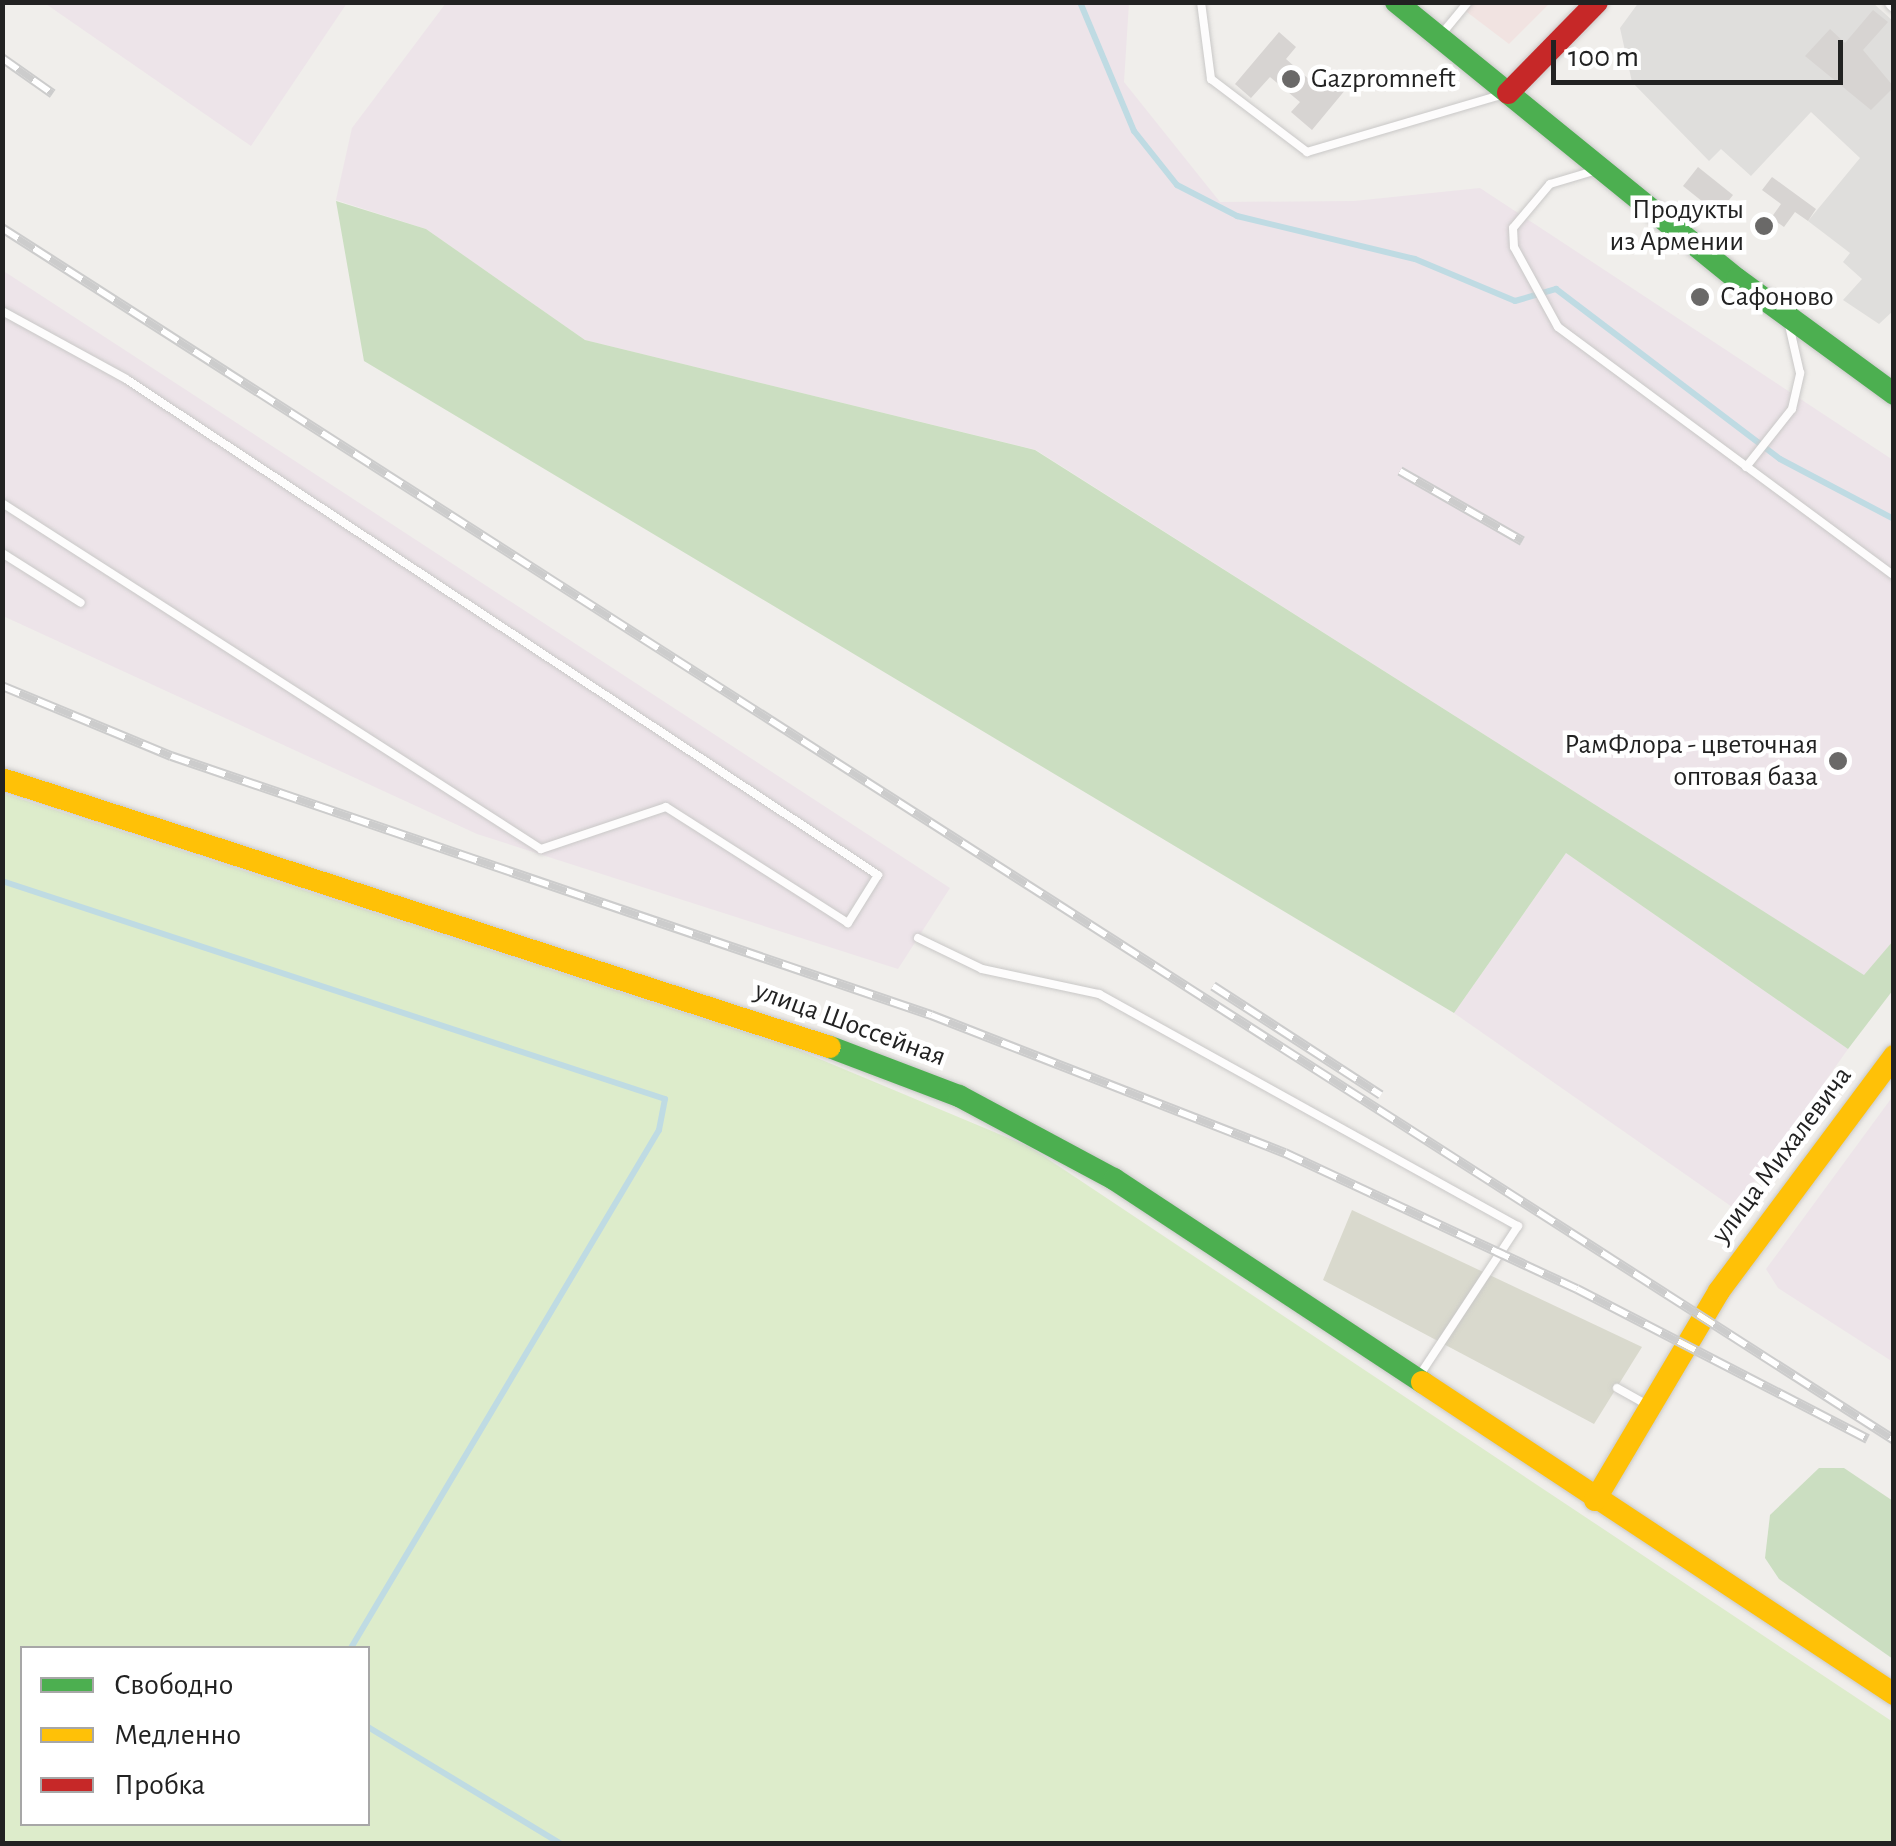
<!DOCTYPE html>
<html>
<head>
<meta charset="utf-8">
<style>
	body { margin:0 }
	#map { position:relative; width:1896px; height:1846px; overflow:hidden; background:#f0eeeb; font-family:"Alegreya Sans",sans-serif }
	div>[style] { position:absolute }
	.residential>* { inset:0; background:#dfdedc }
	.commercial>* { inset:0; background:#f1e3e1 }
	.industrial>* { inset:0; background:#ede4e9 }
	.construction>* { inset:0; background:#d9d9cd }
	.grass>* { inset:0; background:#ddeccb }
	.forest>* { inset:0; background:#cbdec1 }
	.stream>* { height:6px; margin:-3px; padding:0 3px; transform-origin:3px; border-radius:3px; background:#bfdbe3 }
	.building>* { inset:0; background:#d7d4d2 }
	.roads { filter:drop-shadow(0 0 2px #c9c8c7) drop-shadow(0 0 2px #c9c8c7) }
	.lane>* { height:8px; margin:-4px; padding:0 4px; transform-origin:4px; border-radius:4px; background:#fdfcfc }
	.street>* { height:15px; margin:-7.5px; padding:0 7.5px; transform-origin:7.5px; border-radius:7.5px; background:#fdfcfc }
	.fast>* { height:22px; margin:-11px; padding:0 11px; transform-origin:11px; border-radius:11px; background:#4caf50 }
	.slow>* { height:22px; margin:-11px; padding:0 11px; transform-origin:11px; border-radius:11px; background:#ffc107 }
	.jam>* { height:22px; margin:-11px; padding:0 11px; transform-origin:11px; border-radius:11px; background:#c62828 }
	.rail>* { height:10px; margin-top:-5px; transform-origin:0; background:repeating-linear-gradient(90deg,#fff 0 19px,#ccc 0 38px); box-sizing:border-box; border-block:2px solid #ccc }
	.dots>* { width:28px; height:28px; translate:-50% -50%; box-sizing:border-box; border:5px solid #fff; border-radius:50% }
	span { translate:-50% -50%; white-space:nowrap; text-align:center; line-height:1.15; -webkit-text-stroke:9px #fff; paint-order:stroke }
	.poi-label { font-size:28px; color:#222 }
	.left { translate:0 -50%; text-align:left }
	.right { translate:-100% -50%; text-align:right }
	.street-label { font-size:28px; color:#222 }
	.frame { position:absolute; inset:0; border:5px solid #222; pointer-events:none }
	.legend { position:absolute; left:20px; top:1646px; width:350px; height:180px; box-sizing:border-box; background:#fff; border:2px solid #a7a7a7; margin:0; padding:12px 18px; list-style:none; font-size:30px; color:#222 }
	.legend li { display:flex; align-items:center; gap:20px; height:50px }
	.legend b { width:50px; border:2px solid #a7a7a7 }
	.scale { position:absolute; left:1551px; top:40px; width:292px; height:45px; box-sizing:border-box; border:5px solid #222; border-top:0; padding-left:12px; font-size:30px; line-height:35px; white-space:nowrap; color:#222; -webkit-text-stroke:8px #fff; paint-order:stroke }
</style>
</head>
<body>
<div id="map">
	<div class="residential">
		<i style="clip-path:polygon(1639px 2px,1873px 3px,1893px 21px,1894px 310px,1879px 324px,1843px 300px,1862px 279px,1843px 262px,1850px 253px,1808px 221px,1860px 158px,1811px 112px,1751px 176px,1721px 149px,1709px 161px,1632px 82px,1620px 28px)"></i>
	</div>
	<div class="commercial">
		<i style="clip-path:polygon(1455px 3px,1550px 3px,1509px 44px)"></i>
	</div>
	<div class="industrial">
		<i style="clip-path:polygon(43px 2px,347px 2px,347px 3px,251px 146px)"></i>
		<i style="clip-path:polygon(446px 3px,1129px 3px,1124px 82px,1220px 202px,1354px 201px,1480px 188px,1893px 460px,1893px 941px,1865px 976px,1036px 450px,585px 340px,426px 229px,336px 200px,352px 128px)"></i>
		<i style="clip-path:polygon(2px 270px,950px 888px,898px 969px,477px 834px,3px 616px)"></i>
		<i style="clip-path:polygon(1566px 853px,1848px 1049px,1735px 1209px,1454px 1013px)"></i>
		<i style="clip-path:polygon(1893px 1096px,1893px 1362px,1778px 1288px,1766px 1269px)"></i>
	</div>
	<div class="construction">
		<i style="clip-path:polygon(1352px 1210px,1642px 1347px,1594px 1424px,1323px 1280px)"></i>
	</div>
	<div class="grass">
		<i style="clip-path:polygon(evenodd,2px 793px,791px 1047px,1030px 1147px,1893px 1722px,1893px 1843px,3px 1843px,2px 793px,22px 1648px,368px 1648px,368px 1824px,22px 1824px,22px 1648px)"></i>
	</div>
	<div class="forest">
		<i style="clip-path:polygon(336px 201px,426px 229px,585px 340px,1035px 450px,1864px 975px,1893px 941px,1893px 990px,1848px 1049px,1566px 853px,1454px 1013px,364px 361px)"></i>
		<i style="clip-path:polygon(1819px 1468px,1844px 1468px,1893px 1501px,1893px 1659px,1779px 1579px,1765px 1558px,1770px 1515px)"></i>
	</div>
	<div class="stream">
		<i style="left:1080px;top:2px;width:140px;rotate:67.3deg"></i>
		<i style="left:1134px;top:131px;width:69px;rotate:51.5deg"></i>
		<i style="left:1177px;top:185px;width:68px;rotate:27.3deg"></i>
		<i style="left:1237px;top:216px;width:183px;rotate:13.6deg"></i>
		<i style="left:1415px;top:259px;width:108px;rotate:22.8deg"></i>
		<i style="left:1515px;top:301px;width:43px;rotate:-16.3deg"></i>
		<i style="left:1556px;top:289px;width:281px;rotate:37.2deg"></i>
		<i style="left:1780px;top:459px;width:129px;rotate:27.8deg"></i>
		<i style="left:2px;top:881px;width:698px;rotate:18.2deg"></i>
		<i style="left:665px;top:1099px;width:32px;rotate:101deg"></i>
		<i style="left:659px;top:1130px;width:603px;rotate:120.74deg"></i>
		<i style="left:368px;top:1727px;width:226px;rotate:31.2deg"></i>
	</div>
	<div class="building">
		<i style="clip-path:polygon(1873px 10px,1888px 22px,1863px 50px,1894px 87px,1871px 110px,1805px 56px,1830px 29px,1845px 43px)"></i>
		<i style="clip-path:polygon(1279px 32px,1296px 47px,1286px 59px,1312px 82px,1323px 69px,1346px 89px,1312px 130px,1291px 112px,1300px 102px,1270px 77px,1251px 98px,1235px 84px)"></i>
		<i style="clip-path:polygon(1698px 167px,1733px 195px,1718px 214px,1683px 186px)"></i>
		<i style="clip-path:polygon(1772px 177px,1816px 209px,1808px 221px,1795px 212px,1784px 227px,1771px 218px,1781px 204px,1762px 190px)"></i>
	</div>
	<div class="roads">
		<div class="lane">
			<i style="left:1201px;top:2px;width:78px;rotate:82.6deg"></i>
			<i style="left:1211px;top:79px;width:121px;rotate:37.2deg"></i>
			<i style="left:1307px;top:152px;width:202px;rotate:-16.4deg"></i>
			<i style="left:1440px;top:36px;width:44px;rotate:-50.5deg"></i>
			<i style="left:1597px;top:170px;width:49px;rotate:163.4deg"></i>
			<i style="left:1550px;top:184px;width:57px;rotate:130.1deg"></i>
			<i style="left:1513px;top:228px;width:19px;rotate:87deg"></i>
			<i style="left:1514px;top:247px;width:91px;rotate:61.2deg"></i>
			<i style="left:1558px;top:327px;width:418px;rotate:36.5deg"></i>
			<i style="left:2px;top:311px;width:141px;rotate:28.7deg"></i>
			<i style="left:126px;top:379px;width:901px;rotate:33.41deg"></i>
			<i style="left:878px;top:875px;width:57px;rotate:122deg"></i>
			<i style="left:848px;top:923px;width:216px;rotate:-147.5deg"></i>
			<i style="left:666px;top:807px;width:132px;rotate:161.4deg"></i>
			<i style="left:541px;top:849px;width:640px;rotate:-147.3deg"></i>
			<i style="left:1746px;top:467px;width:74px;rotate:-51.6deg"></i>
			<i style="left:1792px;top:409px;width:37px;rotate:-77deg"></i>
			<i style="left:1800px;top:373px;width:49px;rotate:-102.9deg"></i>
			<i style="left:2px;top:553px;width:93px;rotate:32.3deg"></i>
			<i style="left:918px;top:938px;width:71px;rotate:25.8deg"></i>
			<i style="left:982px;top:969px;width:120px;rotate:12.1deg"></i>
			<i style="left:1099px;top:994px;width:479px;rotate:29deg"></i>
			<i style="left:1518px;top:1226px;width:180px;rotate:123.4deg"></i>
			<i style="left:1617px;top:1388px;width:35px;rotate:29deg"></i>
		</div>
		<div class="street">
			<i style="left:1892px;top:2px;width:3px;rotate:45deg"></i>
		</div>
		<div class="fast">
			<i style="left:1396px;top:2px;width:439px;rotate:39.1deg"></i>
			<i style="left:1737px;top:279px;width:195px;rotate:36.2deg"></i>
			<i style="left:830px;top:1047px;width:138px;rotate:20.8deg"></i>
			<i style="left:959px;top:1096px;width:176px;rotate:28.2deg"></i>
			<i style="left:1114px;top:1179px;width:369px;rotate:33.4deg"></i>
		</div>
		<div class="slow">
			<i style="left:2px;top:779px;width:870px;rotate:17.94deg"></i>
			<i style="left:1422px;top:1382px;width:566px;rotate:33.47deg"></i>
			<i style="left:1595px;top:1500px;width:243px;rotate:-59.3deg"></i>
			<i style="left:1719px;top:1291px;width:293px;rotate:-53.3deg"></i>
		</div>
		<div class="jam">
			<i style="left:1508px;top:93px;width:127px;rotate:-45.6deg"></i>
		</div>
	</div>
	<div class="rail">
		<i style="left:2px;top:58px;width:62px;rotate:35.2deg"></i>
		<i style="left:2px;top:228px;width:2247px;rotate:32.64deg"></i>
		<i style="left:1400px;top:471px;width:141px;rotate:29.8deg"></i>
		<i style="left:2px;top:686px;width:183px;rotate:22.5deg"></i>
		<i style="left:171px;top:756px;width:803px;rotate:18.82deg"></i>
		<i style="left:931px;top:1015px;width:380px;rotate:21.3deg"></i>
		<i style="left:1285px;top:1153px;width:322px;rotate:25deg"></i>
		<i style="left:1577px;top:1289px;width:327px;rotate:27.3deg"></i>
		<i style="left:1213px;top:986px;width:200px;rotate:33deg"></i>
	</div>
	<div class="dots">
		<i style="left:1291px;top:79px;background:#6a6968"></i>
		<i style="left:1764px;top:226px;background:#6a6968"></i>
		<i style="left:1700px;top:297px;background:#6a6968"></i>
		<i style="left:1838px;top:761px;background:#6a6968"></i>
	</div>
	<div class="poi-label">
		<span class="left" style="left:1311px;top:79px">Gazpromneft</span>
		<span class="right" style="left:1744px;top:226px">Продукты<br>из Армении</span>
		<span class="left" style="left:1720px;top:297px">Сафоново</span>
		<span class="right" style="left:1818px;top:761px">РамФлора - цветочная<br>оптовая база</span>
	</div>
	<div class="street-label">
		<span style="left:850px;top:1024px;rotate:20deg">улица Шоссейная</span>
		<span style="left:1782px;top:1155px;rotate:-53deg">улица Михалевича</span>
	</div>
	<div class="frame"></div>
	<ul class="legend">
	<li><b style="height:12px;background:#4caf50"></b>Свободно</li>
	<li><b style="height:12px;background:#ffc107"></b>Медленно</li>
	<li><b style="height:12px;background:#c62828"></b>Пробка</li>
	</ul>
	<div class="scale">100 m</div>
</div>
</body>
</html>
